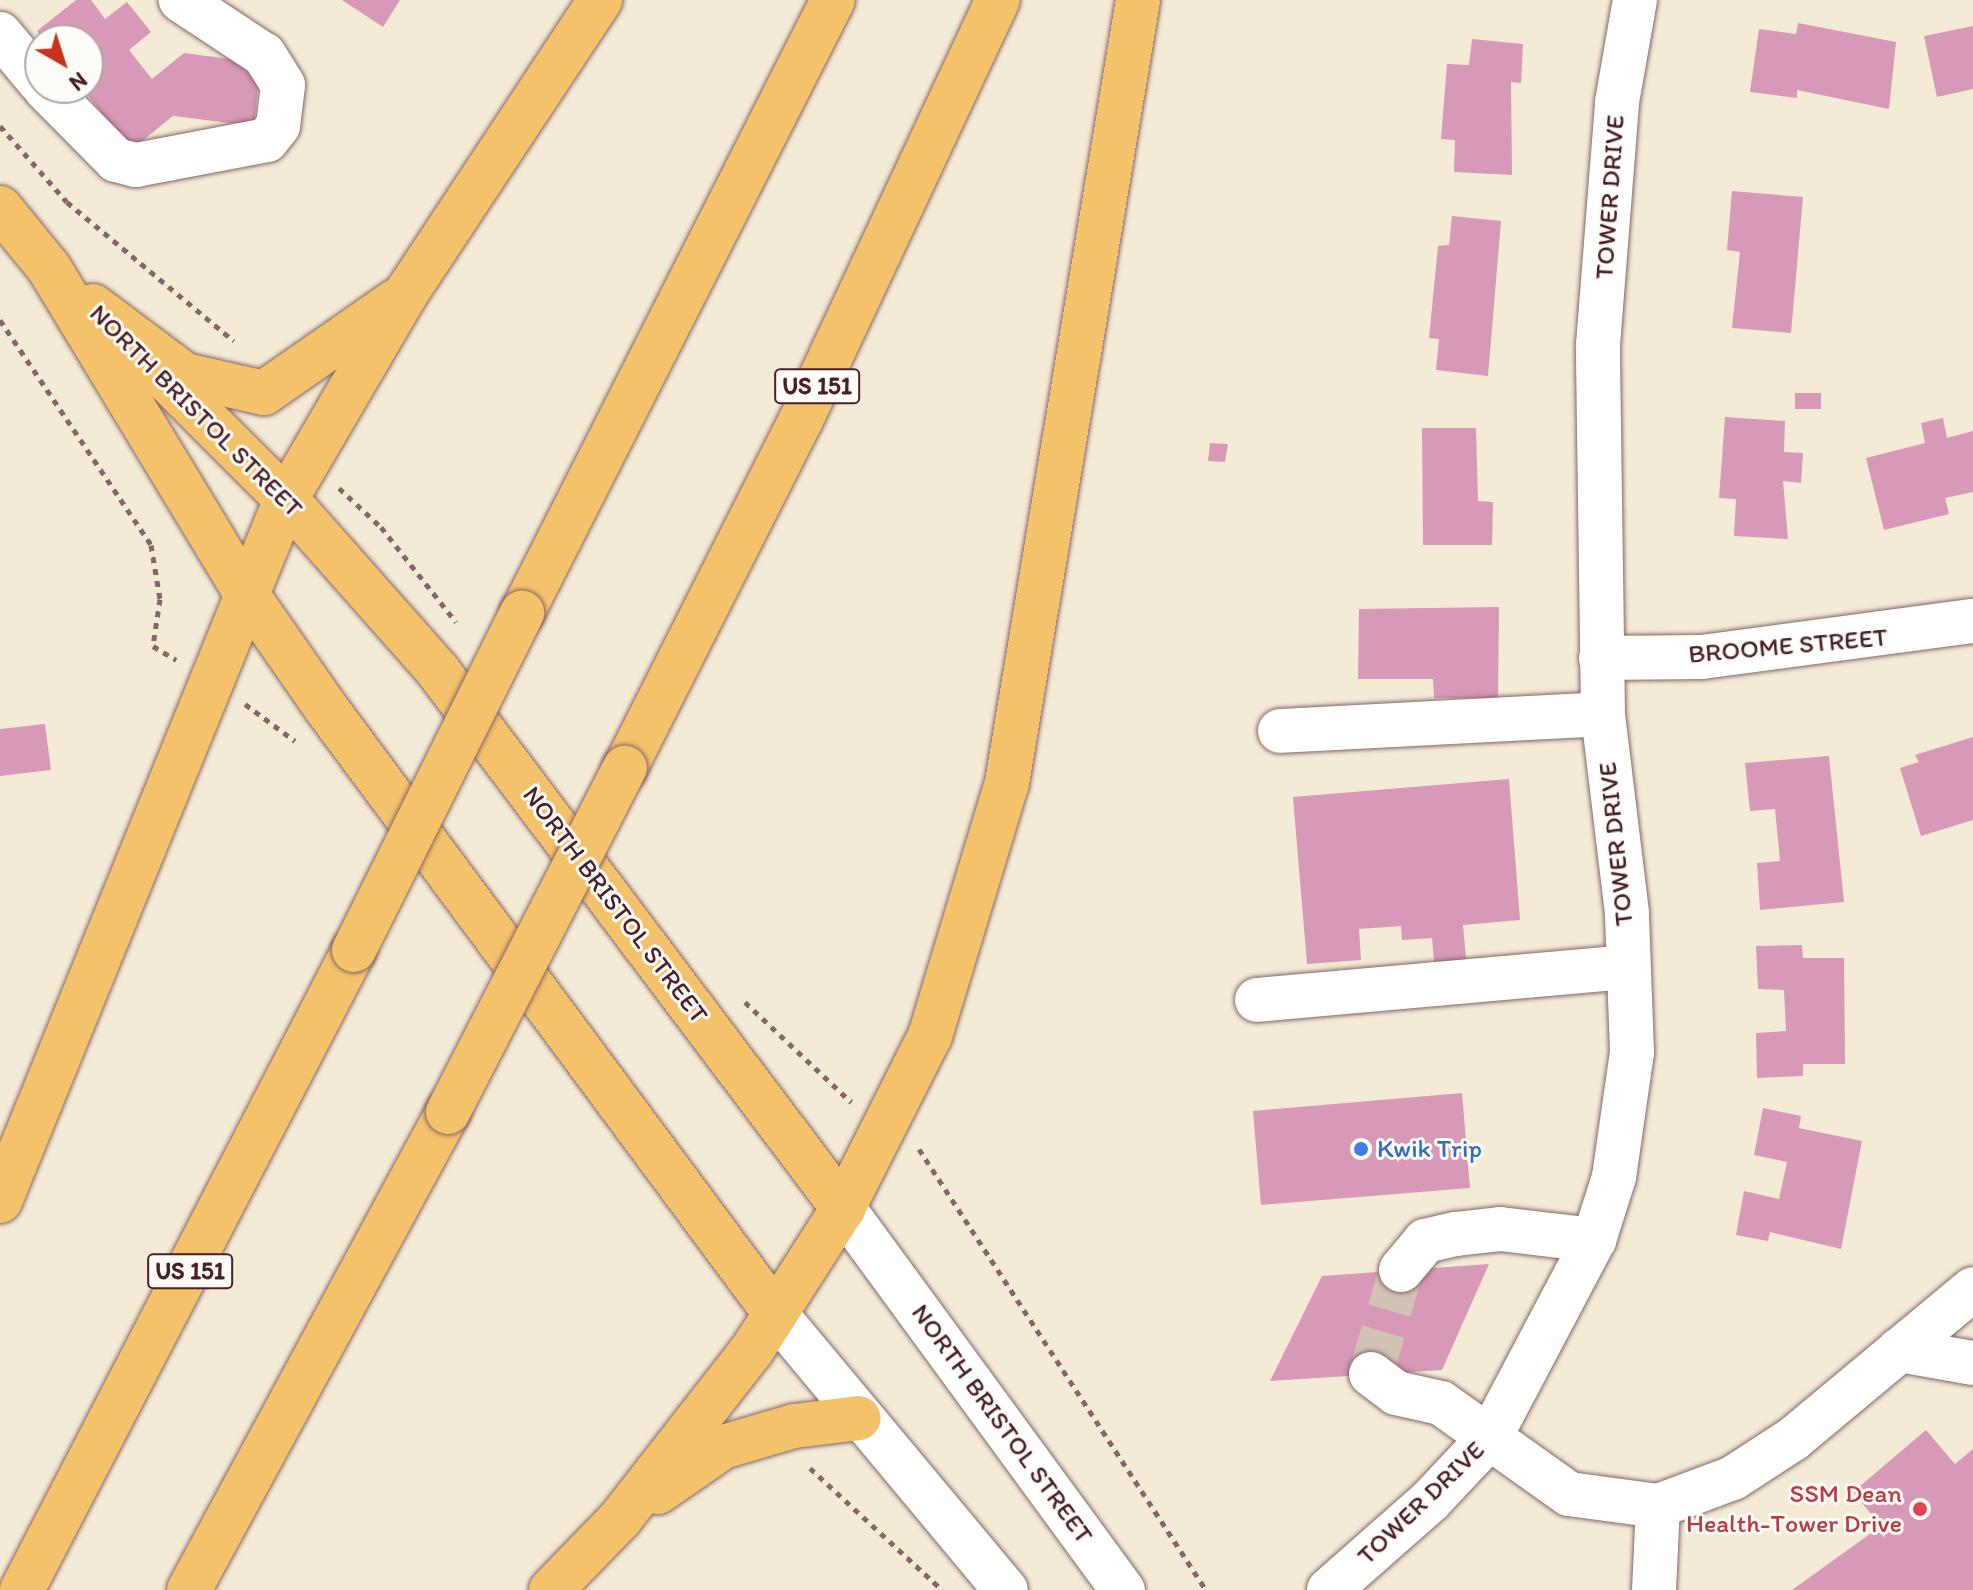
<!DOCTYPE html>
<html>
<head>
<meta charset="utf-8">
<style>
	body { margin:0 }
	#map { position:relative; width:1973px; height:1590px; overflow:hidden; background:#f4ebd6; font-family:Itim,sans-serif }
	div>[style] { position:absolute }
	.building>* { inset:0; background:#d898b8 }
	.minor-tunnel>* { height:44px; margin-top:-22px; transform-origin:0; background:repeating-linear-gradient(90deg,#d2c2b4 0 44px,transparent 0 66px) }
	.path>* { height:5px; margin-top:-2.5px; transform-origin:0; background:repeating-linear-gradient(90deg,#866667 0 6px,transparent 0 12px) }
	.roads { filter:drop-shadow(0 0 2px #866667) drop-shadow(0 0 2px #866667) }
	.minor>* { height:44px; margin:-22px; padding:0 22px; transform-origin:22px; border-radius:22px; background:#fff }
	.major>* { height:44px; margin:-22px; padding:0 22px; transform-origin:22px; border-radius:22px; background:#f4c26a }
	.highway>* { height:44px; margin:-22px; padding:0 22px; transform-origin:22px; border-radius:22px; background:#f4c26a }
	.bridges { filter:drop-shadow(0 0 2px #866667) drop-shadow(0 0 2px #866667) }
	.highway-bridge>* { height:44px; margin:-22px; padding:0 22px; transform-origin:22px; border-radius:22px; background:#f4c26a }
	.dots>* { width:22px; height:22px; translate:-50% -50%; box-sizing:border-box; border:4px solid #fdfcf7; border-radius:50% }
	span { translate:-50% -50%; white-space:nowrap; text-align:center; line-height:1.15; -webkit-text-stroke:6px #fdfcf7; paint-order:stroke }
	.shield-label span { padding:2px 6px; background:#fdfcf7; border:2px solid; border-radius:6px; -webkit-text-stroke-width:0 }
	.shield-label { font-size:24px; color:#4a1f2b; font-weight:700 }
	.street-label { font-size:26px; color:#4a1f2b }
	.shop-label { font-size:26px; color:#366cbe }
	.left { translate:0 -50%; text-align:left }
	.health-label { font-size:26px; color:#be3a42 }
	.right { translate:-100% -50%; text-align:right }
	.north { position:absolute; left:24px; top:24px; width:80px; height:80px; box-sizing:border-box; background:#fdfcf7; border:2px solid #b5a4a5; border-radius:50%; rotate:141deg; font-size:22px; font-weight:700; line-height:32px; text-align:center; color:#4a1f2b }
	.north::after { content:''; display:block; margin:auto; width:28px; height:36px; background:#c8321e; clip-path:polygon(50% 0,100% 100%,50% 72%,0 100%) }
</style>
</head>
<body>
<div id="map">
	<div class="building">
		<i style="clip-path:polygon(76px 0,91px 0,105px 19px,127px 2px,151px 32px,129px 50px,152px 79px,184px 53px,260px 63px,254px 126px,173px 116px,131px 150px,82px 88px,88px 88px,88px 40px,44px 40px,37px 31px)"></i>
		<i style="clip-path:polygon(342px 0,400px 0,383px 27px)"></i>
		<i style="clip-path:polygon(1798px 23px,1896px 42px,1889px 109px,1797px 90px,1797px 98px,1750px 92px,1759px 29px,1796px 34px)"></i>
		<i style="clip-path:polygon(1973px 26px,1973px 89px,1937px 97px,1924px 36px)"></i>
		<i style="clip-path:polygon(1472px 39px,1523px 44px,1521px 83px,1511px 82px,1512px 175px,1454px 172px,1455px 140px,1441px 139px,1447px 64px,1469px 65px)"></i>
		<i style="clip-path:polygon(1732px 191px,1803px 197px,1791px 333px,1732px 328px,1740px 252px,1727px 250px)"></i>
		<i style="clip-path:polygon(1452px 216px,1501px 221px,1488px 376px,1436px 370px,1439px 339px,1429px 338px,1438px 246px,1449px 245px)"></i>
		<i style="clip-path:polygon(1795px 393px,1821px 393px,1821px 409px,1795px 409px)"></i>
		<i style="clip-path:polygon(1725px 417px,1785px 421px,1784px 452px,1803px 453px,1801px 483px,1783px 481px,1788px 539px,1734px 536px,1736px 499px,1719px 498px)"></i>
		<i style="clip-path:polygon(1943px 418px,1947px 438px,1973px 431px,1973px 492px,1945px 498px,1949px 514px,1884px 530px,1866px 458px,1925px 443px,1921px 423px)"></i>
		<i style="clip-path:polygon(1422px 428px,1476px 428px,1478px 501px,1493px 502px,1492px 545px,1423px 545px)"></i>
		<i style="clip-path:polygon(1210px 443px,1228px 444px,1225px 462px,1208px 461px)"></i>
		<i style="clip-path:polygon(1499px 607px,1498px 698px,1434px 698px,1433px 679px,1358px 679px,1359px 609px)"></i>
		<i style="clip-path:polygon(45px 724px,51px 770px,0 776px,0 729px)"></i>
		<i style="clip-path:polygon(1973px 737px,1973px 820px,1921px 836px,1900px 768px,1919px 762px,1915px 755px)"></i>
		<i style="clip-path:polygon(1829px 756px,1844px 902px,1760px 910px,1757px 863px,1780px 861px,1775px 809px,1750px 811px,1745px 763px)"></i>
		<i style="clip-path:polygon(1509px 779px,1520px 920px,1463px 925px,1467px 969px,1435px 971px,1432px 938px,1402px 940px,1401px 926px,1359px 929px,1361px 960px,1307px 964px,1293px 797px)"></i>
		<i style="clip-path:polygon(1802px 945px,1803px 958px,1844px 958px,1845px 1064px,1803px 1064px,1803px 1076px,1757px 1078px,1756px 1033px,1786px 1031px,1784px 990px,1758px 989px,1756px 946px)"></i>
		<i style="clip-path:polygon(1462px 1093px,1470px 1188px,1261px 1205px,1253px 1111px)"></i>
		<i style="clip-path:polygon(1763px 1108px,1801px 1116px,1799px 1128px,1862px 1141px,1841px 1249px,1770px 1232px,1768px 1241px,1736px 1235px,1744px 1191px,1779px 1199px,1787px 1162px,1754px 1155px)"></i>
		<i style="clip-path:polygon(1489px 1264px,1442px 1370px,1270px 1381px,1322px 1276px)"></i>
		<i style="clip-path:polygon(1926px 1430px,1955px 1464px,1973px 1449px,1973px 1590px,1792px 1590px,1881px 1526px,1853px 1492px)"></i>
	</div>
	<div class="minor-tunnel">
		<i style="left:1371px;top:1374px;width:108px;rotate:-73.9deg"></i>
	</div>
	<div class="path">
		<i style="left:0;top:126px;width:101px;rotate:48.6deg"></i>
		<i style="left:67px;top:202px;width:217px;rotate:39.8deg"></i>
		<i style="left:0;top:320px;width:271px;rotate:56.1deg"></i>
		<i style="left:151px;top:545px;width:55px;rotate:80.5deg"></i>
		<i style="left:160px;top:599px;width:48px;rotate:98.5deg"></i>
		<i style="left:153px;top:646px;width:27px;rotate:31deg"></i>
		<i style="left:339px;top:488px;width:57px;rotate:42.9deg"></i>
		<i style="left:381px;top:527px;width:121px;rotate:51.7deg"></i>
		<i style="left:245px;top:704px;width:62px;rotate:36.5deg"></i>
		<i style="left:745px;top:1002px;width:146px;rotate:43.3deg"></i>
		<i style="left:919px;top:1149px;width:526px;rotate:56.94deg"></i>
		<i style="left:810px;top:1468px;width:180px;rotate:42.7deg"></i>
	</div>
	<div class="roads">
		<div class="minor">
			<i style="left:0;top:34px;width:62px;rotate:50.2deg"></i>
			<i style="left:45px;top:88px;width:101px;rotate:45.4deg"></i>
			<i style="left:116px;top:160px;width:21px;rotate:14deg"></i>
			<i style="left:136px;top:165px;width:133px;rotate:-10.8deg"></i>
			<i style="left:267px;top:140px;width:18px;rotate:-52deg"></i>
			<i style="left:278px;top:126px;width:41px;rotate:-83deg"></i>
			<i style="left:283px;top:85px;width:36px;rotate:-122deg"></i>
			<i style="left:264px;top:55px;width:100px;rotate:-146.5deg"></i>
			<i style="left:1601px;top:658px;width:101px;rotate:-0.6deg"></i>
			<i style="left:1702px;top:657px;width:273px;rotate:-7.6deg"></i>
			<i style="left:1280px;top:731px;width:323px;rotate:-3deg"></i>
			<i style="left:1257px;top:1000px;width:371px;rotate:-5.1deg"></i>
			<i style="left:843px;top:1208px;width:474px;rotate:53.8deg"></i>
			<i style="left:1401px;top:1270px;width:38px;rotate:-50deg"></i>
			<i style="left:1425px;top:1241px;width:32px;rotate:-13deg"></i>
			<i style="left:1456px;top:1234px;width:44px;rotate:-6.5deg"></i>
			<i style="left:1500px;top:1229px;width:95px;rotate:6.7deg"></i>
			<i style="left:774px;top:1312px;width:362px;rotate:50.2deg"></i>
			<i style="left:1899px;top:1350px;width:75px;rotate:10deg"></i>
			<i style="left:1371px;top:1374px;width:31px;rotate:37deg"></i>
			<i style="left:1396px;top:1393px;width:46px;rotate:12.5deg"></i>
			<i style="left:1441px;top:1403px;width:157px;rotate:35.4deg"></i>
			<i style="left:1569px;top:1494px;width:90px;rotate:7.7deg"></i>
			<i style="left:1658px;top:1506px;width:80px;rotate:-20.5deg"></i>
			<i style="left:1733px;top:1478px;width:72px;rotate:-33deg"></i>
			<i style="left:1793px;top:1439px;width:234px;rotate:-39.8deg"></i>
			<i style="left:1329px;top:1590px;width:135px;rotate:-41.4deg"></i>
			<i style="left:1430px;top:1501px;width:88px;rotate:-46.8deg"></i>
			<i style="left:1490px;top:1437px;width:223px;rotate:-62.2deg"></i>
			<i style="left:1594px;top:1240px;width:66px;rotate:-72.4deg"></i>
			<i style="left:1614px;top:1177px;width:126px;rotate:-81.8deg"></i>
			<i style="left:1632px;top:1052px;width:139px;rotate:-92.1deg"></i>
			<i style="left:1627px;top:913px;width:200px;rotate:-96.9deg"></i>
			<i style="left:1603px;top:714px;width:369px;rotate:-90.8deg"></i>
			<i style="left:1598px;top:345px;width:244px;rotate:-85.5deg"></i>
			<i style="left:1617px;top:102px;width:104px;rotate:-80deg"></i>
			<i style="left:1654px;top:1590px;width:84px;rotate:-87.3deg"></i>
		</div>
		<div class="major">
			<i style="left:0;top:208px;width:77px;rotate:50.8deg"></i>
			<i style="left:49px;top:268px;width:380px;rotate:58.8deg"></i>
			<i style="left:246px;top:593px;width:140px;rotate:55.2deg"></i>
			<i style="left:326px;top:708px;width:752px;rotate:53.43deg"></i>
			<i style="left:141px;top:354px;width:205px;rotate:45deg"></i>
			<i style="left:286px;top:499px;width:230px;rotate:48.5deg"></i>
			<i style="left:438px;top:671px;width:673px;rotate:52.98deg"></i>
		</div>
		<div class="highway">
			<i style="left:93px;top:306px;width:115px;rotate:36.9deg"></i>
			<i style="left:185px;top:375px;width:81px;rotate:12.8deg"></i>
			<i style="left:264px;top:393px;width:161px;rotate:-34.9deg"></i>
			<i style="left:522px;top:613px;width:687px;rotate:-63.1deg"></i>
			<i style="left:625px;top:768px;width:390px;rotate:-63.2deg"></i>
			<i style="left:801px;top:420px;width:464px;rotate:-64.9deg"></i>
			<i style="left:0;top:1201px;width:758px;rotate:-67.83deg"></i>
			<i style="left:286px;top:499px;width:236px;rotate:-59.7deg"></i>
			<i style="left:405px;top:295px;width:354px;rotate:-56.5deg"></i>
			<i style="left:658px;top:1492px;width:79px;rotate:-34.7deg"></i>
			<i style="left:723px;top:1447px;width:74px;rotate:-16.5deg"></i>
			<i style="left:794px;top:1426px;width:65px;rotate:-7deg"></i>
			<i style="left:22px;top:1590px;width:721px;rotate:-62.58deg"></i>
			<i style="left:189px;top:1590px;width:544px;rotate:-61.55deg"></i>
			<i style="left:551px;top:1590px;width:99px;rotate:-45.8deg"></i>
			<i style="left:620px;top:1519px;width:214px;rotate:-52deg"></i>
			<i style="left:752px;top:1350px;width:169px;rotate:-57.3deg"></i>
			<i style="left:843px;top:1208px;width:193px;rotate:-63.2deg"></i>
			<i style="left:930px;top:1036px;width:264px;rotate:-73.1deg"></i>
			<i style="left:1007px;top:783px;width:794px;rotate:-80.5deg"></i>
		</div>
	</div>
	<div class="bridges">
		<div class="highway-bridge">
			<i style="left:354px;top:950px;width:377px;rotate:-63.5deg"></i>
			<i style="left:448px;top:1112px;width:387px;rotate:-62.8deg"></i>
		</div>
	</div>
	<div class="dots">
		<i style="left:1361px;top:1149px;background:#3f7fe0"></i>
		<i style="left:1920px;top:1509px;background:#e0444e"></i>
	</div>
	<div class="shield-label">
		<span style="left:817px;top:386px">US 151</span>
		<span style="left:190px;top:1271px">US 151</span>
	</div>
	<div class="street-label">
		<span style="left:1610px;top:197px;rotate:-86deg">TOWER DRIVE</span>
		<span style="left:196px;top:411px;rotate:45deg">NORTH BRISTOL STREET</span>
		<span style="left:1788px;top:646px;rotate:-5deg">BROOME STREET</span>
		<span style="left:1616px;top:844px;rotate:-96deg">TOWER DRIVE</span>
		<span style="left:615px;top:905px;rotate:53deg">NORTH BRISTOL STREET</span>
		<span style="left:1002px;top:1424px;rotate:54deg">NORTH BRISTOL STREET</span>
		<span style="left:1421px;top:1503px;rotate:-44deg">TOWER DRIVE</span>
	</div>
	<div class="shop-label">
		<span class="left" style="left:1377px;top:1149px">Kwik Trip</span>
	</div>
	<div class="health-label">
		<span class="right" style="left:1902px;top:1509px">SSM Dean<br>Health-Tower Drive</span>
	</div>
	<div class="north">N</div>
</div>
</body>
</html>
